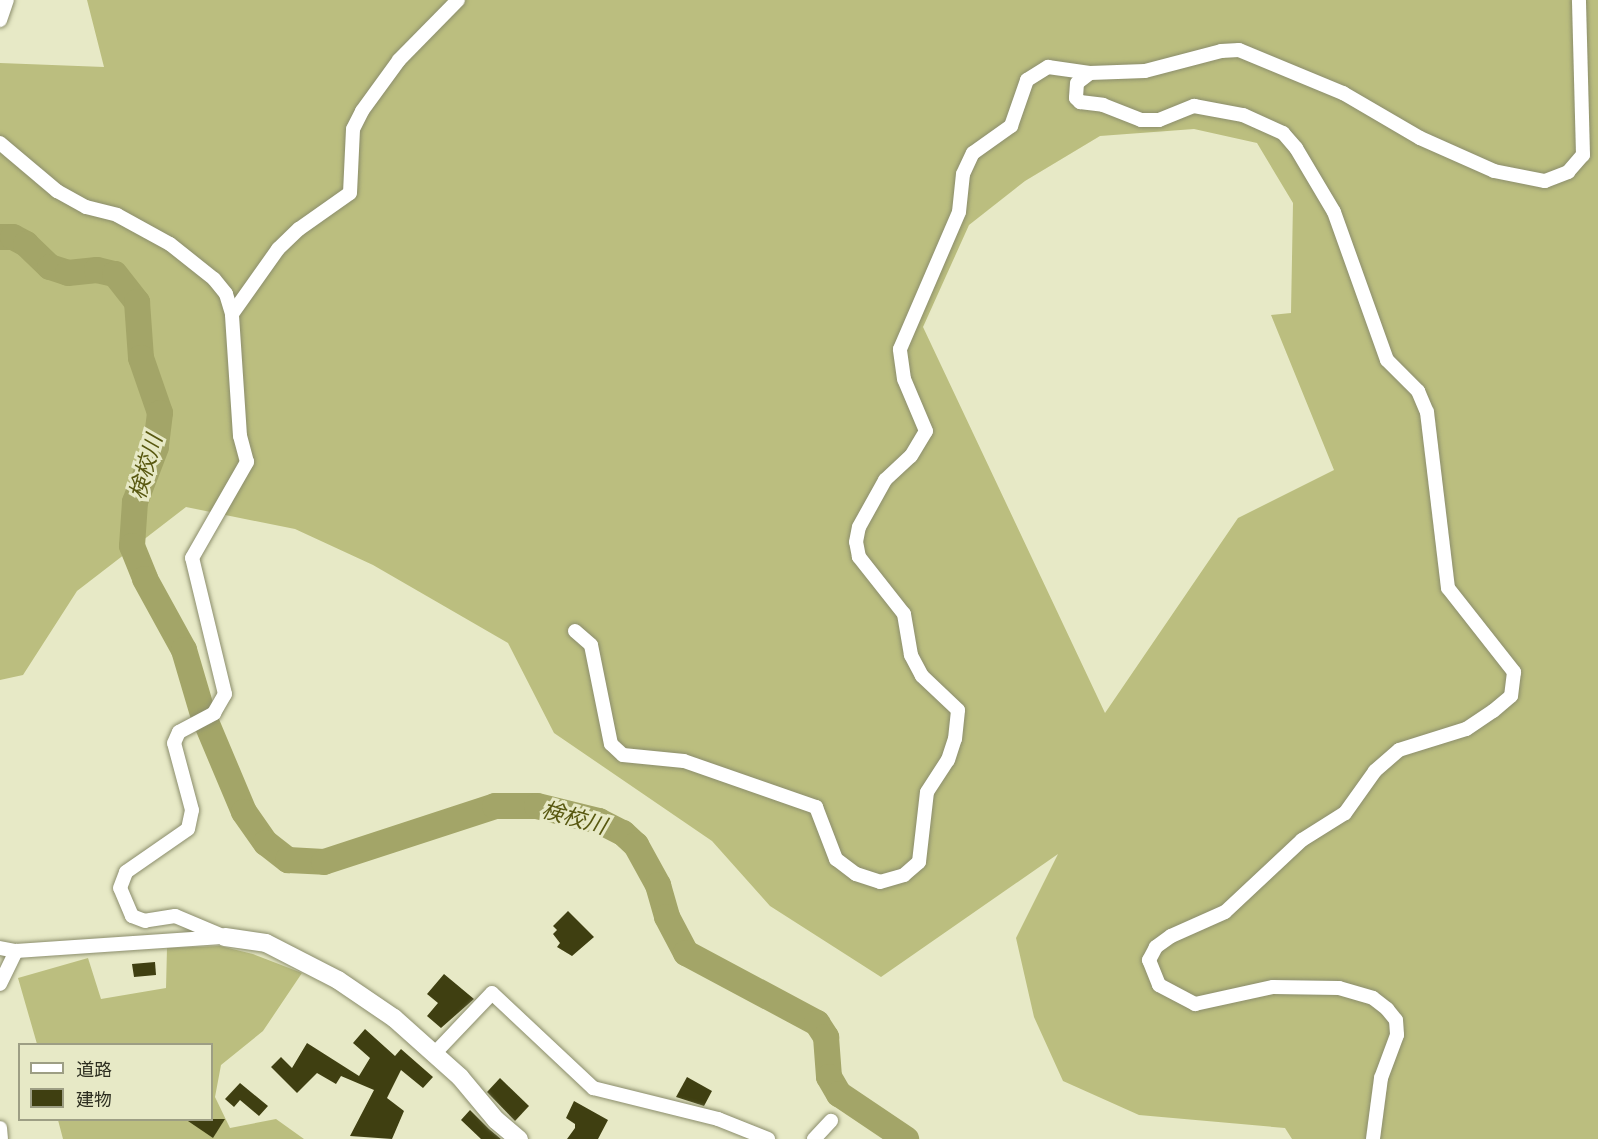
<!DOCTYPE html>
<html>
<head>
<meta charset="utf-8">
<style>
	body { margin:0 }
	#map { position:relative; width:1598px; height:1139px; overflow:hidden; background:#e7e9c6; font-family:Mulish,"Noto Sans JP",sans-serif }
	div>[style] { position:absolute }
	.forest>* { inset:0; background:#bbbe7f }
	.river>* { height:26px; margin:-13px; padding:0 13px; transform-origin:13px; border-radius:13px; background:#a3a568 }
	.building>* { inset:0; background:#3f3f11 }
	.roads { filter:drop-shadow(0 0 2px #8b8d6c) drop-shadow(0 0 2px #8b8d6c) }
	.street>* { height:14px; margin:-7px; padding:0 7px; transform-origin:7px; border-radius:7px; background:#fff }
	.secondary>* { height:18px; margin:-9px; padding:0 9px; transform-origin:9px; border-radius:9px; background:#fff }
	span { translate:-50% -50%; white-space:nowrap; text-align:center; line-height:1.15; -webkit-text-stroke:6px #e7e9c6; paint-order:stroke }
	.water-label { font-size:22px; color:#585810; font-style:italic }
	.legend { position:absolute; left:18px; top:1043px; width:195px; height:78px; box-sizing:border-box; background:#e7e9c6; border:2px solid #9d9e84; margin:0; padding:8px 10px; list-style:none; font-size:18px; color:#2d2e20 }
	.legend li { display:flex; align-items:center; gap:12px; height:30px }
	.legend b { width:30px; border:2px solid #9d9e84 }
</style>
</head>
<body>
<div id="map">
	<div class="forest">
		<i style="clip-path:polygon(evenodd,87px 0,1598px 0,1598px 1139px,1292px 1139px,1285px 1128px,1139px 1115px,1063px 1081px,1034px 1017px,1016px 938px,1058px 854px,881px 977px,770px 906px,712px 841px,554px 733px,508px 643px,373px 565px,295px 529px,186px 507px,77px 591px,23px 675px,0 680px,0 63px,104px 67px,87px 0,1194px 129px,1257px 143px,1293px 203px,1291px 313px,1271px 315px,1334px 470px,1238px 518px,1105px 713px,923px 327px,969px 225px,1025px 181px,1100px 136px,1194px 129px)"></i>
		<i style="clip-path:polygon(220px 946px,253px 954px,302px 973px,263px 1031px,221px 1065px,215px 1097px,230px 1128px,276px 1119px,304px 1139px,63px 1139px,58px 1120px,212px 1120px,212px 1044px,37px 1044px,18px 978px,88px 958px,101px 999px,166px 988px,167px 948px)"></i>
	</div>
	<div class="river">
		<i style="left:0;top:237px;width:13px"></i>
		<i style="left:13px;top:237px;width:15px;rotate:28deg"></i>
		<i style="left:26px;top:244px;width:33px;rotate:44deg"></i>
		<i style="left:50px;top:267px;width:19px;rotate:18deg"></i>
		<i style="left:68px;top:273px;width:29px;rotate:-6deg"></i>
		<i style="left:97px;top:270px;width:18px;rotate:13deg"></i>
		<i style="left:115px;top:274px;width:36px;rotate:52deg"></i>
		<i style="left:137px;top:302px;width:56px;rotate:85.9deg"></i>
		<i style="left:141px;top:358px;width:58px;rotate:70.9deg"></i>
		<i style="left:160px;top:413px;width:34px;rotate:97deg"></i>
		<i style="left:156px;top:447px;width:59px;rotate:110.9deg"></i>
		<i style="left:135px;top:502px;width:44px;rotate:93.9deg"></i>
		<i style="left:132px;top:546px;width:35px;rotate:68deg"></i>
		<i style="left:145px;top:579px;width:81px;rotate:61.2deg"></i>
		<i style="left:184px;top:650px;width:64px;rotate:73.6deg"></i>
		<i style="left:207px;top:724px;width:95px;rotate:67.2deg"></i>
		<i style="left:244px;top:812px;width:38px;rotate:55deg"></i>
		<i style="left:266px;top:843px;width:28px;rotate:38deg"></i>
		<i style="left:288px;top:860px;width:36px;rotate:3deg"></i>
		<i style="left:324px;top:862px;width:180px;rotate:-18.1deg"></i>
		<i style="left:495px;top:806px;width:42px"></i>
		<i style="left:537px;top:806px;width:64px;rotate:13.6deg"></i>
		<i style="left:599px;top:821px;width:27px;rotate:27deg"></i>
		<i style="left:623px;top:833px;width:18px;rotate:43deg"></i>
		<i style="left:636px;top:845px;width:46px;rotate:61.2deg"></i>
		<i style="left:658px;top:885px;width:33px;rotate:74deg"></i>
		<i style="left:667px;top:917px;width:41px;rotate:62.2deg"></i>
		<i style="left:686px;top:953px;width:149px;rotate:28.1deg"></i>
		<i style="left:817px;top:1023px;width:17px;rotate:57deg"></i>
		<i style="left:826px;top:1037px;width:40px;rotate:85.7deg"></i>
		<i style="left:829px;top:1077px;width:20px;rotate:60deg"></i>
		<i style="left:839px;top:1094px;width:81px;rotate:33.9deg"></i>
	</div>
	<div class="building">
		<i style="clip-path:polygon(568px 911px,594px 937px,572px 956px,557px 947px,560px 943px,553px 934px,557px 930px,553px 926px)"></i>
		<i style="clip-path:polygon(155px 962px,156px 975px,134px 977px,132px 964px)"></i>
		<i style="clip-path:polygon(444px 974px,474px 999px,441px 1028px,427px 1016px,438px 1003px,427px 994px)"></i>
		<i style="clip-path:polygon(365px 1029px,395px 1056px,401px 1049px,433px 1077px,423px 1088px,401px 1070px,387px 1098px,404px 1111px,392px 1139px,350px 1136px,374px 1090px,341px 1076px,336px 1084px,317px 1073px,297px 1093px,271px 1067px,281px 1057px,292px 1068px,307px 1043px,359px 1076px,370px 1058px,353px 1043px)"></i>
		<i style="clip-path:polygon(687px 1077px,712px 1091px,704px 1106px,676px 1097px)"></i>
		<i style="clip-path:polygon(500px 1078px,529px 1106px,515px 1121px,487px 1092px)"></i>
		<i style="clip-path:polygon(240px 1083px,268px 1106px,259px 1116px,240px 1100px,234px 1107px,225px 1099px)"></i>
		<i style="clip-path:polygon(574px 1101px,608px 1120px,598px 1139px,567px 1139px,575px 1128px,575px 1124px,566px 1118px)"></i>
		<i style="clip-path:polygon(470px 1110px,489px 1129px,501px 1139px,481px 1139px,461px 1120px)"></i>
		<i style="clip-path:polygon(185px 1119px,225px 1119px,213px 1138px)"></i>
	</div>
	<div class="roads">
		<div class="street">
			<i style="left:0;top:20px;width:21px;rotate:-71deg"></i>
			<i style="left:1090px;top:73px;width:16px;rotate:142deg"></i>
			<i style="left:1077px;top:83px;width:15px;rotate:94deg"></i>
			<i style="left:1076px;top:98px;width:6px;rotate:45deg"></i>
			<i style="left:1080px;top:102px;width:23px;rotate:7deg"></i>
			<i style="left:1103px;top:105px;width:41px;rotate:21.5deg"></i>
			<i style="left:1141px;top:120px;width:18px"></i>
			<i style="left:1159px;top:120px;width:38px;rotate:-22deg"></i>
			<i style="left:1194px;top:106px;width:50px;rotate:10.4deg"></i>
			<i style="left:1243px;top:115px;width:44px;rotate:24.2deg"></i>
			<i style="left:1283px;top:133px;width:20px;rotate:49deg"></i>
			<i style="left:1296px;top:148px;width:74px;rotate:59.3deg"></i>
			<i style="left:1334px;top:212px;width:157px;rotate:70.3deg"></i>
			<i style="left:1387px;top:360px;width:44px;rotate:45deg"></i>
			<i style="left:1418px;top:391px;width:23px;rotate:67deg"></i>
			<i style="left:1427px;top:412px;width:177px;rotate:83.2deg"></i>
			<i style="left:1448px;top:588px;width:107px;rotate:51.8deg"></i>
			<i style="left:1514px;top:672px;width:24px;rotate:97deg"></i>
			<i style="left:1511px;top:696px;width:23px;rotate:140deg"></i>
			<i style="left:1493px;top:711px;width:32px;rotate:146deg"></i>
			<i style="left:1466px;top:729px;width:70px;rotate:162.6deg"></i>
			<i style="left:1399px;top:750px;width:32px;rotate:139deg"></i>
			<i style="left:1375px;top:771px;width:52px;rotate:125.5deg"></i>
			<i style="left:1345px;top:813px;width:51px;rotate:147.9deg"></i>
			<i style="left:1302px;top:840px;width:105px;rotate:136.9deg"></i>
			<i style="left:1225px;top:912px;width:59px;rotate:156deg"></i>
			<i style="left:1171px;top:936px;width:19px;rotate:144deg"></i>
			<i style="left:1156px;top:947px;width:15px;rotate:118deg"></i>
			<i style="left:1149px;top:960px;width:27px;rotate:68deg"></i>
			<i style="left:1159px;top:985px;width:41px;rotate:27.8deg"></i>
			<i style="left:1195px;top:1004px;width:80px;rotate:-12.3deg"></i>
			<i style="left:1273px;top:987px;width:66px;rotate:0.9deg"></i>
			<i style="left:1339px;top:988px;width:35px;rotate:16deg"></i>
			<i style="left:1373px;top:998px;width:18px;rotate:38deg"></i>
			<i style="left:1387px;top:1009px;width:14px;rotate:51deg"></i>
			<i style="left:1396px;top:1020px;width:15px;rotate:86deg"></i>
			<i style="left:1397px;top:1035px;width:46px;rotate:110.4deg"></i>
			<i style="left:1381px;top:1078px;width:62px;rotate:97.5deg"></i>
			<i style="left:0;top:143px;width:75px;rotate:40.1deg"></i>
			<i style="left:57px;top:191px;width:33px;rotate:29deg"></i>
			<i style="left:86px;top:207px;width:32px;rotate:14deg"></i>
			<i style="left:117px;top:215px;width:60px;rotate:28.7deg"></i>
			<i style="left:170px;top:244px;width:56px;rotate:38.5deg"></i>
			<i style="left:214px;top:279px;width:19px;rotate:51deg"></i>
			<i style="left:226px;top:294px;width:21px;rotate:73deg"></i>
			<i style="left:575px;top:631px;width:21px;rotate:41deg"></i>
			<i style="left:591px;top:645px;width:101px;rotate:78.6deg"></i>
			<i style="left:611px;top:744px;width:16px;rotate:43deg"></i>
			<i style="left:623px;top:755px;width:61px;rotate:5.6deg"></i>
			<i style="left:684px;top:761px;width:140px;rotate:19.2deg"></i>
			<i style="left:816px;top:807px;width:56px;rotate:69deg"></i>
			<i style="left:836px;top:859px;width:25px;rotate:37deg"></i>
			<i style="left:856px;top:874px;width:25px;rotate:18deg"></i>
			<i style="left:880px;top:882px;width:25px;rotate:-16deg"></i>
			<i style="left:904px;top:875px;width:20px;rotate:-41deg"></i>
			<i style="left:919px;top:862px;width:70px;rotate:-83.5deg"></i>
			<i style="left:927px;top:792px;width:38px;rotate:-57deg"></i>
			<i style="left:948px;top:760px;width:22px;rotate:-72deg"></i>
			<i style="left:955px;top:739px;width:29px;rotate:-84deg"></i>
			<i style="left:958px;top:710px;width:50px;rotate:-136.6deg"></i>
			<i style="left:922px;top:676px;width:24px;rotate:-118deg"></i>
			<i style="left:911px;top:655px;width:42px;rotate:-99.7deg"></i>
			<i style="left:904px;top:614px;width:73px;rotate:-128.3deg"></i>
			<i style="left:859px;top:557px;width:15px;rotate:-101deg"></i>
			<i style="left:856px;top:542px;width:15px;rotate:-79deg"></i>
			<i style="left:859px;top:527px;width:54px;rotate:-61deg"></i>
			<i style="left:885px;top:480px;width:35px;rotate:-43deg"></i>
			<i style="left:911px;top:456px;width:29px;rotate:-59deg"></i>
			<i style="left:926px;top:431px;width:56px;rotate:-112.9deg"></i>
			<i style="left:904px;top:379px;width:30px;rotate:-98deg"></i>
			<i style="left:900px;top:349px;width:149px;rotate:-66.7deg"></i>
			<i style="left:959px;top:212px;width:38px;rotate:-84deg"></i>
			<i style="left:963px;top:174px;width:23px;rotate:-65deg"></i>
			<i style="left:973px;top:153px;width:47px;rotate:-35.4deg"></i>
			<i style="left:1011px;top:126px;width:49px;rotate:-70.8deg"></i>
			<i style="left:1027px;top:80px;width:25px;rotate:-32deg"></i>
			<i style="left:1048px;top:67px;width:42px;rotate:8.1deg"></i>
			<i style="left:1090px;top:73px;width:55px;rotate:-2.1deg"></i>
			<i style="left:1145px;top:71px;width:79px;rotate:-14.7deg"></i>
			<i style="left:1221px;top:51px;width:18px;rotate:-3deg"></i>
			<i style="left:1239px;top:50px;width:113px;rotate:22.5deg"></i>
			<i style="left:1343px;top:93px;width:89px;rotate:30.3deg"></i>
			<i style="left:1420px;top:138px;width:81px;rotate:24deg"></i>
			<i style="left:1494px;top:171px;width:52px;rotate:11.1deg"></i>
			<i style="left:1545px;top:181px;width:25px;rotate:-21deg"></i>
			<i style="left:1568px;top:172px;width:23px;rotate:-49deg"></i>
			<i style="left:1583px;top:155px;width:155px;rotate:-91.5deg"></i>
			<i style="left:225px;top:937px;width:54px;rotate:-157.2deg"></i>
			<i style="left:175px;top:916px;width:30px;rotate:171deg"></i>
			<i style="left:145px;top:921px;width:14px;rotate:-159deg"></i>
			<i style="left:132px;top:916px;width:30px;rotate:-113deg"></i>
			<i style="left:120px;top:888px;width:17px;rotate:-69deg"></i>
			<i style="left:126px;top:872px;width:75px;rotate:-34.7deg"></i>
			<i style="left:188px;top:829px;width:19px;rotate:-78deg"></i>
			<i style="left:192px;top:810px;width:69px;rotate:-105deg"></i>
			<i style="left:174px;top:743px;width:12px;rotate:-66deg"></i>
			<i style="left:179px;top:732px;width:40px;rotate:-28deg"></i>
			<i style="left:214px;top:713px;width:22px;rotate:-60deg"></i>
			<i style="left:225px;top:694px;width:140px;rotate:-103.6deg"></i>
			<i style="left:192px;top:558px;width:111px;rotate:-60.2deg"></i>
			<i style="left:247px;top:462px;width:27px;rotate:-105deg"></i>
			<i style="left:240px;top:436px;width:122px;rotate:-93.8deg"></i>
			<i style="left:232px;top:314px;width:80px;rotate:-54.7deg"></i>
			<i style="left:278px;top:249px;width:29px;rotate:-44deg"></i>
			<i style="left:299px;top:229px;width:62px;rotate:-35.2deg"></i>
			<i style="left:350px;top:193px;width:64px;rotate:-87.3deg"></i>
			<i style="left:353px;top:129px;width:20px;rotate:-63deg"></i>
			<i style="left:362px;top:111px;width:63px;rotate:-54deg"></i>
			<i style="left:399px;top:60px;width:84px;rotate:-45.5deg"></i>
			<i style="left:0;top:948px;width:16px;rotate:11deg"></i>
			<i style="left:16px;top:951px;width:206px;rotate:-3.9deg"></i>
			<i style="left:0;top:984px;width:37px;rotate:-64deg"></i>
			<i style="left:434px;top:1054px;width:84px;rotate:-46.4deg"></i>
			<i style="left:492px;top:993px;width:139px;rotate:43.2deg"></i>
			<i style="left:593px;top:1088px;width:129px;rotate:13.9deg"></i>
			<i style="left:718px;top:1119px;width:54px;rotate:21.8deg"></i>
			<i style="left:0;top:1128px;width:11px;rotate:85deg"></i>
			<i style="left:814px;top:1139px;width:25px;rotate:-47deg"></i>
		</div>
		<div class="secondary">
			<i style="left:225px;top:937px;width:41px;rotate:8.3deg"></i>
			<i style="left:266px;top:943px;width:81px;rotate:27.2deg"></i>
			<i style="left:338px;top:980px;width:68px;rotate:34.2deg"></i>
			<i style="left:394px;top:1018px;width:89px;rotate:41.8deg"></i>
			<i style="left:460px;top:1077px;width:56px;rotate:50.1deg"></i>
			<i style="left:496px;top:1120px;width:30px;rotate:40deg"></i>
		</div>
	</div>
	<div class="water-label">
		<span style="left:146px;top:467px;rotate:-74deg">検校川</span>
		<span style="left:574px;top:818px;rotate:16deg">検校川</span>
	</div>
	<ul class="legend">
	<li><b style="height:8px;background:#fff"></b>道路</li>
	<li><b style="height:16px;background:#3f3f11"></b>建物</li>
	</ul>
</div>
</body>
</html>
